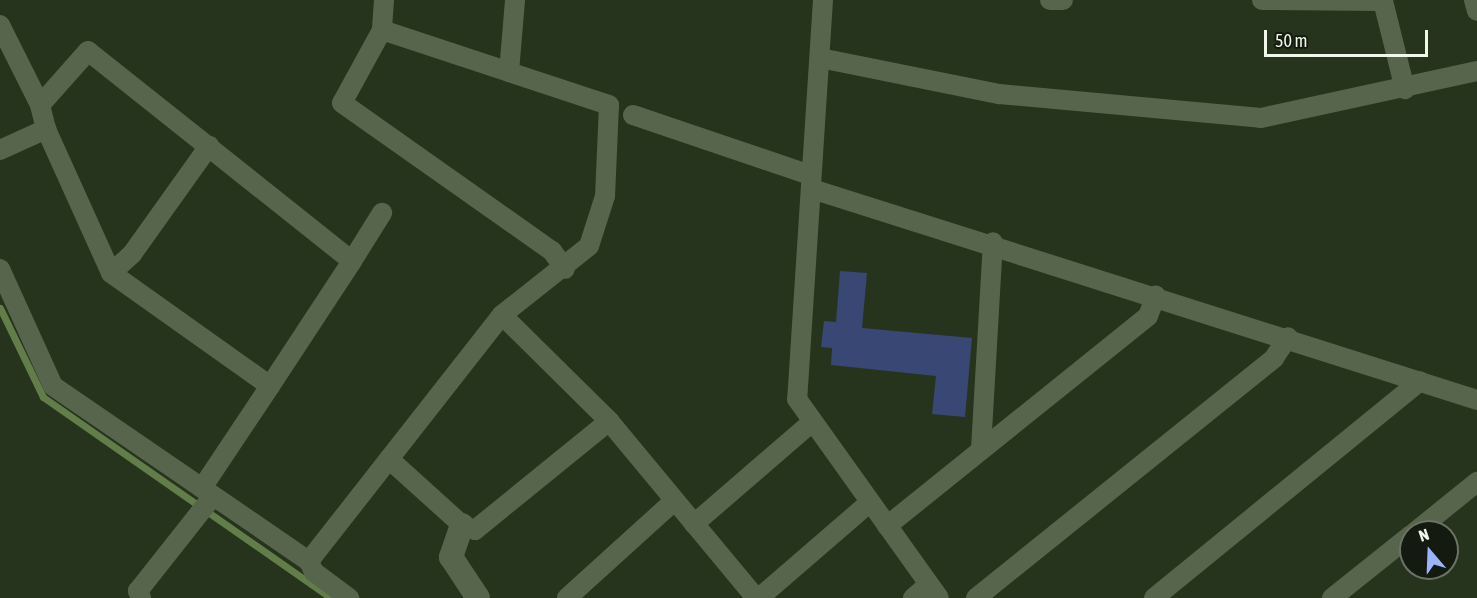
<!DOCTYPE html>
<html>
<head>
<meta charset="utf-8">
<style>
	body { margin:0 }
	#map { position:relative; width:1477px; height:598px; overflow:hidden; background:#27341d; font-family:"Asap Condensed",sans-serif }
	div>[style] { position:absolute }
	.stream>* { height:7px; margin:-3.5px; padding:0 3.5px; transform-origin:3.5px; border-radius:3.5px; background:#627d4a }
	.building>* { inset:0; background:#394775 }
	.minor>* { height:20px; margin:-10px; padding:0 10px; transform-origin:10px; border-radius:10px; background:#57654c }
	.tertiary>* { height:24px; margin:-12px; padding:0 12px; transform-origin:12px; border-radius:12px; background:#57654c }
	span { translate:-50% -50%; white-space:nowrap; text-align:center; line-height:1.15; -webkit-text-stroke:4.5px #141a0f; paint-order:stroke }
	.north { position:absolute; left:1399px; top:520px; width:60px; height:60px; box-sizing:border-box; background:#141a0f; border:2px solid #6c7366; border-radius:50%; rotate:341deg; font-size:16px; font-weight:700; line-height:24px; text-align:center; color:#eff8e9 }
	.north::after { content:''; display:block; margin:auto; width:21px; height:27px; background:#9cb4fd; clip-path:polygon(50% 0,100% 100%,50% 72%,0 100%) }
	.scale { position:absolute; left:1264px; top:30px; width:164px; height:27px; box-sizing:border-box; border:3px solid #eff8e9; border-top:0; padding-left:8px; font-size:18px; line-height:21px; white-space:nowrap; color:#eff8e9; -webkit-text-stroke:4px #141a0f; paint-order:stroke }
</style>
</head>
<body>
<div id="map">
	<div class="stream">
		<i style="left:0;top:308px;width:99px;rotate:64.2deg"></i>
		<i style="left:43px;top:397px;width:351px;rotate:34.9deg"></i>
	</div>
	<div class="building">
		<i style="clip-path:polygon(840px 271px,867px 273px,862px 328px,972px 338px,965px 417px,932px 414px,936px 376px,831px 365px,832px 348px,821px 347px,824px 321px,836px 322px)"></i>
	</div>
	<div class="minor">
		<i style="left:384px;top:0;width:30px;rotate:94deg"></i>
		<i style="left:382px;top:30px;width:239px;rotate:18.3deg"></i>
		<i style="left:609px;top:105px;width:91px;rotate:92.5deg"></i>
		<i style="left:605px;top:196px;width:52px;rotate:107.7deg"></i>
		<i style="left:589px;top:246px;width:111px;rotate:141.6deg"></i>
		<i style="left:502px;top:315px;width:151px;rotate:44.7deg"></i>
		<i style="left:609px;top:421px;width:230px;rotate:50.3deg"></i>
		<i style="left:823px;top:0;width:400px;rotate:93.7deg"></i>
		<i style="left:797px;top:399px;width:244px;rotate:54.5deg"></i>
		<i style="left:1050px;top:0;width:13px"></i>
		<i style="left:1262px;top:0;width:121px;rotate:0.5deg"></i>
		<i style="left:1383px;top:1px;width:91px;rotate:76deg"></i>
		<i style="left:1474px;top:0;width:11px;rotate:75deg"></i>
		<i style="left:0;top:25px;width:89px;rotate:63.4deg"></i>
		<i style="left:382px;top:30px;width:83px;rotate:118.7deg"></i>
		<i style="left:342px;top:103px;width:257px;rotate:35.2deg"></i>
		<i style="left:552px;top:251px;width:22px;rotate:54deg"></i>
		<i style="left:820px;top:58px;width:183px;rotate:11.4deg"></i>
		<i style="left:999px;top:94px;width:263px;rotate:5.2deg"></i>
		<i style="left:1261px;top:118px;width:221px;rotate:-12.3deg"></i>
		<i style="left:509px;top:72px;width:72px;rotate:-85.2deg"></i>
		<i style="left:633px;top:115px;width:187px;rotate:18.7deg"></i>
		<i style="left:0;top:150px;width:51px;rotate:-24.5deg"></i>
		<i style="left:812px;top:189px;width:698px;rotate:17.6deg"></i>
		<i style="left:352px;top:261px;width:57px;rotate:-58deg"></i>
		<i style="left:0;top:269px;width:128px;rotate:65.6deg"></i>
		<i style="left:53px;top:386px;width:310px;rotate:34.4deg"></i>
		<i style="left:309px;top:561px;width:12px;rotate:66deg"></i>
		<i style="left:314px;top:572px;width:44px;rotate:36.6deg"></i>
		<i style="left:111px;top:273px;width:28px;rotate:-42deg"></i>
		<i style="left:132px;top:254px;width:133px;rotate:-54.5deg"></i>
		<i style="left:981px;top:449px;width:207px;rotate:-86.7deg"></i>
		<i style="left:389px;top:459px;width:98px;rotate:42.1deg"></i>
		<i style="left:462px;top:525px;width:14px;rotate:21deg"></i>
		<i style="left:475px;top:530px;width:173px;rotate:-39.1deg"></i>
		<i style="left:202px;top:488px;width:123px;rotate:-56.3deg"></i>
		<i style="left:270px;top:386px;width:149px;rotate:-56.7deg"></i>
		<i style="left:352px;top:261px;width:337px;rotate:-141.5deg"></i>
		<i style="left:88px;top:51px;width:72px;rotate:131.6deg"></i>
		<i style="left:40px;top:105px;width:25px;rotate:76deg"></i>
		<i style="left:46px;top:129px;width:158px;rotate:65.7deg"></i>
		<i style="left:111px;top:273px;width:195px;rotate:35.4deg"></i>
		<i style="left:694px;top:524px;width:153px;rotate:-40.8deg"></i>
		<i style="left:887px;top:526px;width:335px;rotate:-38.8deg"></i>
		<i style="left:1148px;top:316px;width:22px;rotate:-69deg"></i>
		<i style="left:1415px;top:532px;width:80px;rotate:-38.9deg"></i>
		<i style="left:309px;top:561px;width:313px;rotate:-51.9deg"></i>
		<i style="left:141px;top:598px;width:8px;rotate:-113deg"></i>
		<i style="left:138px;top:591px;width:121px;rotate:-51.7deg"></i>
		<i style="left:567px;top:598px;width:144px;rotate:-42.2deg"></i>
		<i style="left:759px;top:598px;width:145px;rotate:-40.8deg"></i>
		<i style="left:913px;top:598px;width:21px;rotate:-41deg"></i>
		<i style="left:976px;top:598px;width:383px;rotate:-38.8deg"></i>
		<i style="left:1274px;top:358px;width:25px;rotate:-56deg"></i>
		<i style="left:1154px;top:598px;width:343px;rotate:-39.2deg"></i>
		<i style="left:1332px;top:598px;width:101px;rotate:-38.6deg"></i>
	</div>
	<div class="tertiary">
		<i style="left:462px;top:525px;width:34px;rotate:109deg"></i>
		<i style="left:451px;top:557px;width:49px;rotate:56.6deg"></i>
	</div>
	<div class="north">N</div>
	<div class="scale">50 m</div>
</div>
</body>
</html>
